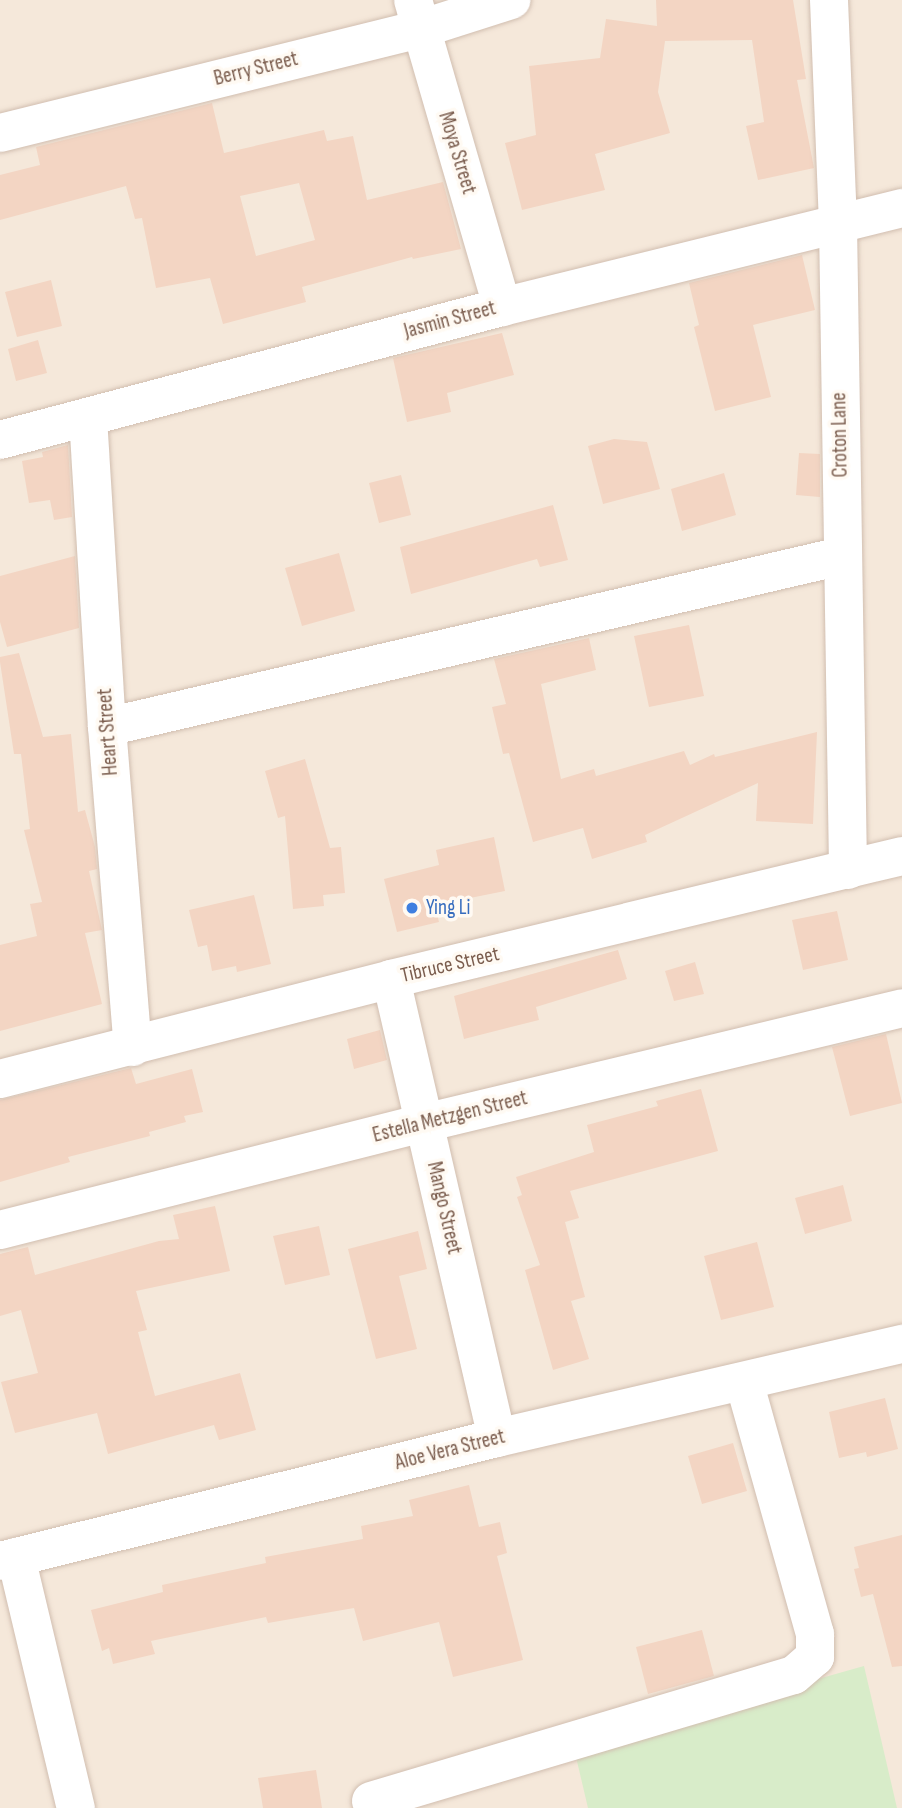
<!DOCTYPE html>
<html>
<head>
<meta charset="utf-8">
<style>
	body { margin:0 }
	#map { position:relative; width:902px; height:1808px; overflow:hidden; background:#fdf6ec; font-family:"Sofia Sans Condensed",sans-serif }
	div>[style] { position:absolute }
	.residential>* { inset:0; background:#f5e8da }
	.green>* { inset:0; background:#d8ecc9 }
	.building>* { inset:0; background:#f3d5c3 }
	.roads { filter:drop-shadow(0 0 2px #d1beb0) drop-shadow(0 0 2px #d1beb0) }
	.minor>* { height:38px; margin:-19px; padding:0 19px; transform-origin:19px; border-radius:19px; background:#fff }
	.dots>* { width:19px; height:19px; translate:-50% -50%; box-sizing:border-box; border:4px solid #fffaf3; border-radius:50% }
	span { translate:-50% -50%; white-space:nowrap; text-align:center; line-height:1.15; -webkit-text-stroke:7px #fffaf3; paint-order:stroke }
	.street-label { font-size:21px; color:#7a5c4d }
	.shop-label { font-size:21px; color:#366cbe }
	.left { translate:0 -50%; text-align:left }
</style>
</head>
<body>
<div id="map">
	<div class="residential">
		<i style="clip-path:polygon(0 0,902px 0,902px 1808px,0 1808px)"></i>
	</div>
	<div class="green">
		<i style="clip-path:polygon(864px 1666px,897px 1808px,588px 1808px,572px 1740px,726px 1705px)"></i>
	</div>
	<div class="building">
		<i style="clip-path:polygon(656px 0,793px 0,806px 79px,797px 80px,814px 168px,758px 180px,746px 126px,764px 122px,752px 40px,665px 41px,658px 92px,670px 133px,595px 154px,605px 190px,522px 210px,505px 143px,536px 135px,529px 66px,600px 58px,606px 19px,657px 26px)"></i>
		<i style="clip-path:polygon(evenodd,212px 103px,224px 153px,324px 130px,327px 141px,353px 136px,367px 200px,443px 182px,461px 249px,413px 259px,412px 257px,302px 287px,306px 302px,223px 324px,210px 278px,156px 288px,142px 218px,135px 219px,126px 186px,0 220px,0 175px,40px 165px,36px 147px,212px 103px,299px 183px,315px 240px,256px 256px,240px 196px,299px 183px)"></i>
		<i style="clip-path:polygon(802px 255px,815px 310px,753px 325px,771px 397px,715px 411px,694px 327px,699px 325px,689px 283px)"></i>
		<i style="clip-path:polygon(51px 280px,62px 326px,17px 337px,5px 292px)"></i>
		<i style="clip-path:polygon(502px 333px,514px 375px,447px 393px,451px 412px,407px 422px,393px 358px)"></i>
		<i style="clip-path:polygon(38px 340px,47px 373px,16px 381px,8px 349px)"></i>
		<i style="clip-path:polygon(614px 439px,647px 442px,660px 489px,603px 504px,588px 446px)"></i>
		<i style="clip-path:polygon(68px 445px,72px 517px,54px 520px,50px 500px,29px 503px,22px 461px,43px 457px,42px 452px)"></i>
		<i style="clip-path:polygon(799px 453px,820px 454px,820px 497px,796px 495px)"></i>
		<i style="clip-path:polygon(724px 473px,736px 515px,682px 531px,671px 489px)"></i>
		<i style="clip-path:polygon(401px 475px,411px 515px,379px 523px,369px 483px)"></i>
		<i style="clip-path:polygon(553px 505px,568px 560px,540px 567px,537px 559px,411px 594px,400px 547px)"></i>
		<i style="clip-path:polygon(339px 553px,355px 611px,302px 626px,285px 568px)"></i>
		<i style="clip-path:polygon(75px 556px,79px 628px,7px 647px,0 622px,0 576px)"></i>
		<i style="clip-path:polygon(689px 625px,704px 696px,649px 707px,634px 636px)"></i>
		<i style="clip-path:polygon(589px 638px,596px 670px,541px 684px,561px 779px,594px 769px,596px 776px,684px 751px,690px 765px,714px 754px,715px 757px,817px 732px,813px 824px,756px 821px,758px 783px,645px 835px,647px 842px,592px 859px,583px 828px,533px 842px,509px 753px,503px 754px,492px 707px,506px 704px,494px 659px)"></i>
		<i style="clip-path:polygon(19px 653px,43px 737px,71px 734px,78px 812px,85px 810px,95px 847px,97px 869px,89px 871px,102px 930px,85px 933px,102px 1004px,0 1031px,0 945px,37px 936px,30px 904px,42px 902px,24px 830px,30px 829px,21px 754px,14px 754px,0 662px,0 657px)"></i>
		<i style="clip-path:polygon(305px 759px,330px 848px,341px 847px,345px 893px,323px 895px,324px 906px,293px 909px,285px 816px,278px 818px,265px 771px)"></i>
		<i style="clip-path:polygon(494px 837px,505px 891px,435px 905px,439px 922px,397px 932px,384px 879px,439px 865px,436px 850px)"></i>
		<i style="clip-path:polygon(254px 895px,271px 964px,237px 972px,236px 966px,212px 971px,207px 945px,198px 947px,189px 910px)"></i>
		<i style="clip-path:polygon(837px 911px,848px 960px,803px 970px,792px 920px)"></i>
		<i style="clip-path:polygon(618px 950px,627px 979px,536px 1007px,539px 1020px,464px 1039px,454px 996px)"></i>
		<i style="clip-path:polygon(695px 962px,704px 994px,674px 1001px,665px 971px)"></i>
		<i style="clip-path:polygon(380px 1030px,387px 1060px,354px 1069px,347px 1039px)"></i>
		<i style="clip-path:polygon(886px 1034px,902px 1103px,850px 1116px,832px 1047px)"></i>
		<i style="clip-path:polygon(131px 1068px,136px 1084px,192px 1069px,203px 1112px,184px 1116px,186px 1122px,149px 1132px,150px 1136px,68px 1157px,70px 1162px,0 1182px,0 1100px)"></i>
		<i style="clip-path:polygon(701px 1089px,718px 1151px,570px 1191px,579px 1218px,565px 1222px,585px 1297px,571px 1301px,589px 1359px,553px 1370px,525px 1270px,540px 1265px,517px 1197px,522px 1195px,516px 1177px,594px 1152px,587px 1125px,658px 1106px,656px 1101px)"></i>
		<i style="clip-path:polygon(843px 1185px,852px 1221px,805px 1234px,795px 1198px)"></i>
		<i style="clip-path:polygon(215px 1206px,230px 1271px,136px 1291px,147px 1330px,138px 1332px,155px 1396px,240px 1373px,256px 1430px,219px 1440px,214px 1425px,108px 1454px,97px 1413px,15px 1433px,1px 1382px,38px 1373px,21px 1310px,0 1316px,0 1254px,28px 1247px,35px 1275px,159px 1241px,179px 1239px,173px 1215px)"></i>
		<i style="clip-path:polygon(319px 1226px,330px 1275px,285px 1285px,273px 1236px)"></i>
		<i style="clip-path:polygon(418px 1231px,427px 1269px,399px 1276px,417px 1349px,376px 1359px,348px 1249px)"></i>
		<i style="clip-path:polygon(757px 1242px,774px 1307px,721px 1320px,704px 1256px)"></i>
		<i style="clip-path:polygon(885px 1398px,898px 1449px,867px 1457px,866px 1452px,839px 1458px,829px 1412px)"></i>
		<i style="clip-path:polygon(733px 1443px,747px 1491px,702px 1504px,688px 1456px)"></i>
		<i style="clip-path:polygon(469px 1485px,479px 1527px,500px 1522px,507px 1553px,497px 1556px,523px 1660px,453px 1677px,439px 1622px,363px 1641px,354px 1608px,268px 1623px,266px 1617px,151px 1641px,155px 1654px,113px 1664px,109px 1648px,102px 1651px,91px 1610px,163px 1592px,162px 1585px,266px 1563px,265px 1557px,363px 1539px,361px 1526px,413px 1516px,409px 1500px)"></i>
		<i style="clip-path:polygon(902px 1535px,902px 1666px,892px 1667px,873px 1594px,861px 1597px,854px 1569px,859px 1568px,854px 1547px)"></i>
		<i style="clip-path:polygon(702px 1630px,714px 1676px,648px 1694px,636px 1647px)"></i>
		<i style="clip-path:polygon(316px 1770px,322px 1808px,263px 1808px,258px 1778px)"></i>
	</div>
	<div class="roads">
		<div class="minor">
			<i style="left:413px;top:0;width:320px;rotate:73.8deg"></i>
			<i style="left:829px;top:0;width:224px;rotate:87.7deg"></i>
			<i style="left:838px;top:224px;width:646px;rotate:89.11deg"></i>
			<i style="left:0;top:133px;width:433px;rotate:-13.9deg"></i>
			<i style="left:420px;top:29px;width:96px;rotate:-17.7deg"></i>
			<i style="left:88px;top:417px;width:311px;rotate:86.5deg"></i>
			<i style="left:107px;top:727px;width:321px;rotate:85.4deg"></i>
			<i style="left:0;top:440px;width:519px;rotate:-14.84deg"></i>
			<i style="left:502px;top:307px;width:412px;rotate:-13.9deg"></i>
			<i style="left:107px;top:727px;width:754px;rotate:-13.11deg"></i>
			<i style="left:391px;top:979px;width:471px;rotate:77deg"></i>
			<i style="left:0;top:1079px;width:404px;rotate:-14.3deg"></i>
			<i style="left:391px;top:979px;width:526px;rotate:-13.53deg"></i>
			<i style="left:0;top:1230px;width:437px;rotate:-14.2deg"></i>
			<i style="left:424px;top:1123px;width:492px;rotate:-13.5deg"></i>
			<i style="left:16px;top:1557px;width:258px;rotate:76.6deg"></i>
			<i style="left:0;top:1561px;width:512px;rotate:-13.9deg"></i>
			<i style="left:497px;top:1438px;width:416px;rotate:-13.1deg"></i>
			<i style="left:371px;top:1801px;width:441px;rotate:-16.6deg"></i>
			<i style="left:794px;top:1675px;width:28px;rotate:-41deg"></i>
			<i style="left:815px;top:1657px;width:23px;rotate:-90deg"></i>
			<i style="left:815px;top:1634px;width:262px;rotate:-105.7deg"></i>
		</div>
	</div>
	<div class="dots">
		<i style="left:412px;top:908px;background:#3f7fe0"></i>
	</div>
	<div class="street-label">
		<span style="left:256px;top:69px;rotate:-14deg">Berry Street</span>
		<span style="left:457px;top:153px;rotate:73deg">Moya Street</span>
		<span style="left:450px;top:320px;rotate:-15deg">Jasmin Street</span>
		<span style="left:840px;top:435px;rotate:-91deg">Croton Lane</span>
		<span style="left:108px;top:732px;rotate:-94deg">Heart Street</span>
		<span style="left:450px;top:965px;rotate:-13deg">Tibruce Street</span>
		<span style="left:450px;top:1117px;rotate:-14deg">Estella Metzgen Street</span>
		<span style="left:444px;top:1208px;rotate:77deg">Mango Street</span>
		<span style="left:450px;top:1450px;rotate:-14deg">Aloe Vera Street</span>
	</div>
	<div class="shop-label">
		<span class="left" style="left:426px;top:908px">Ying Li</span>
	</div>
</div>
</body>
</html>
